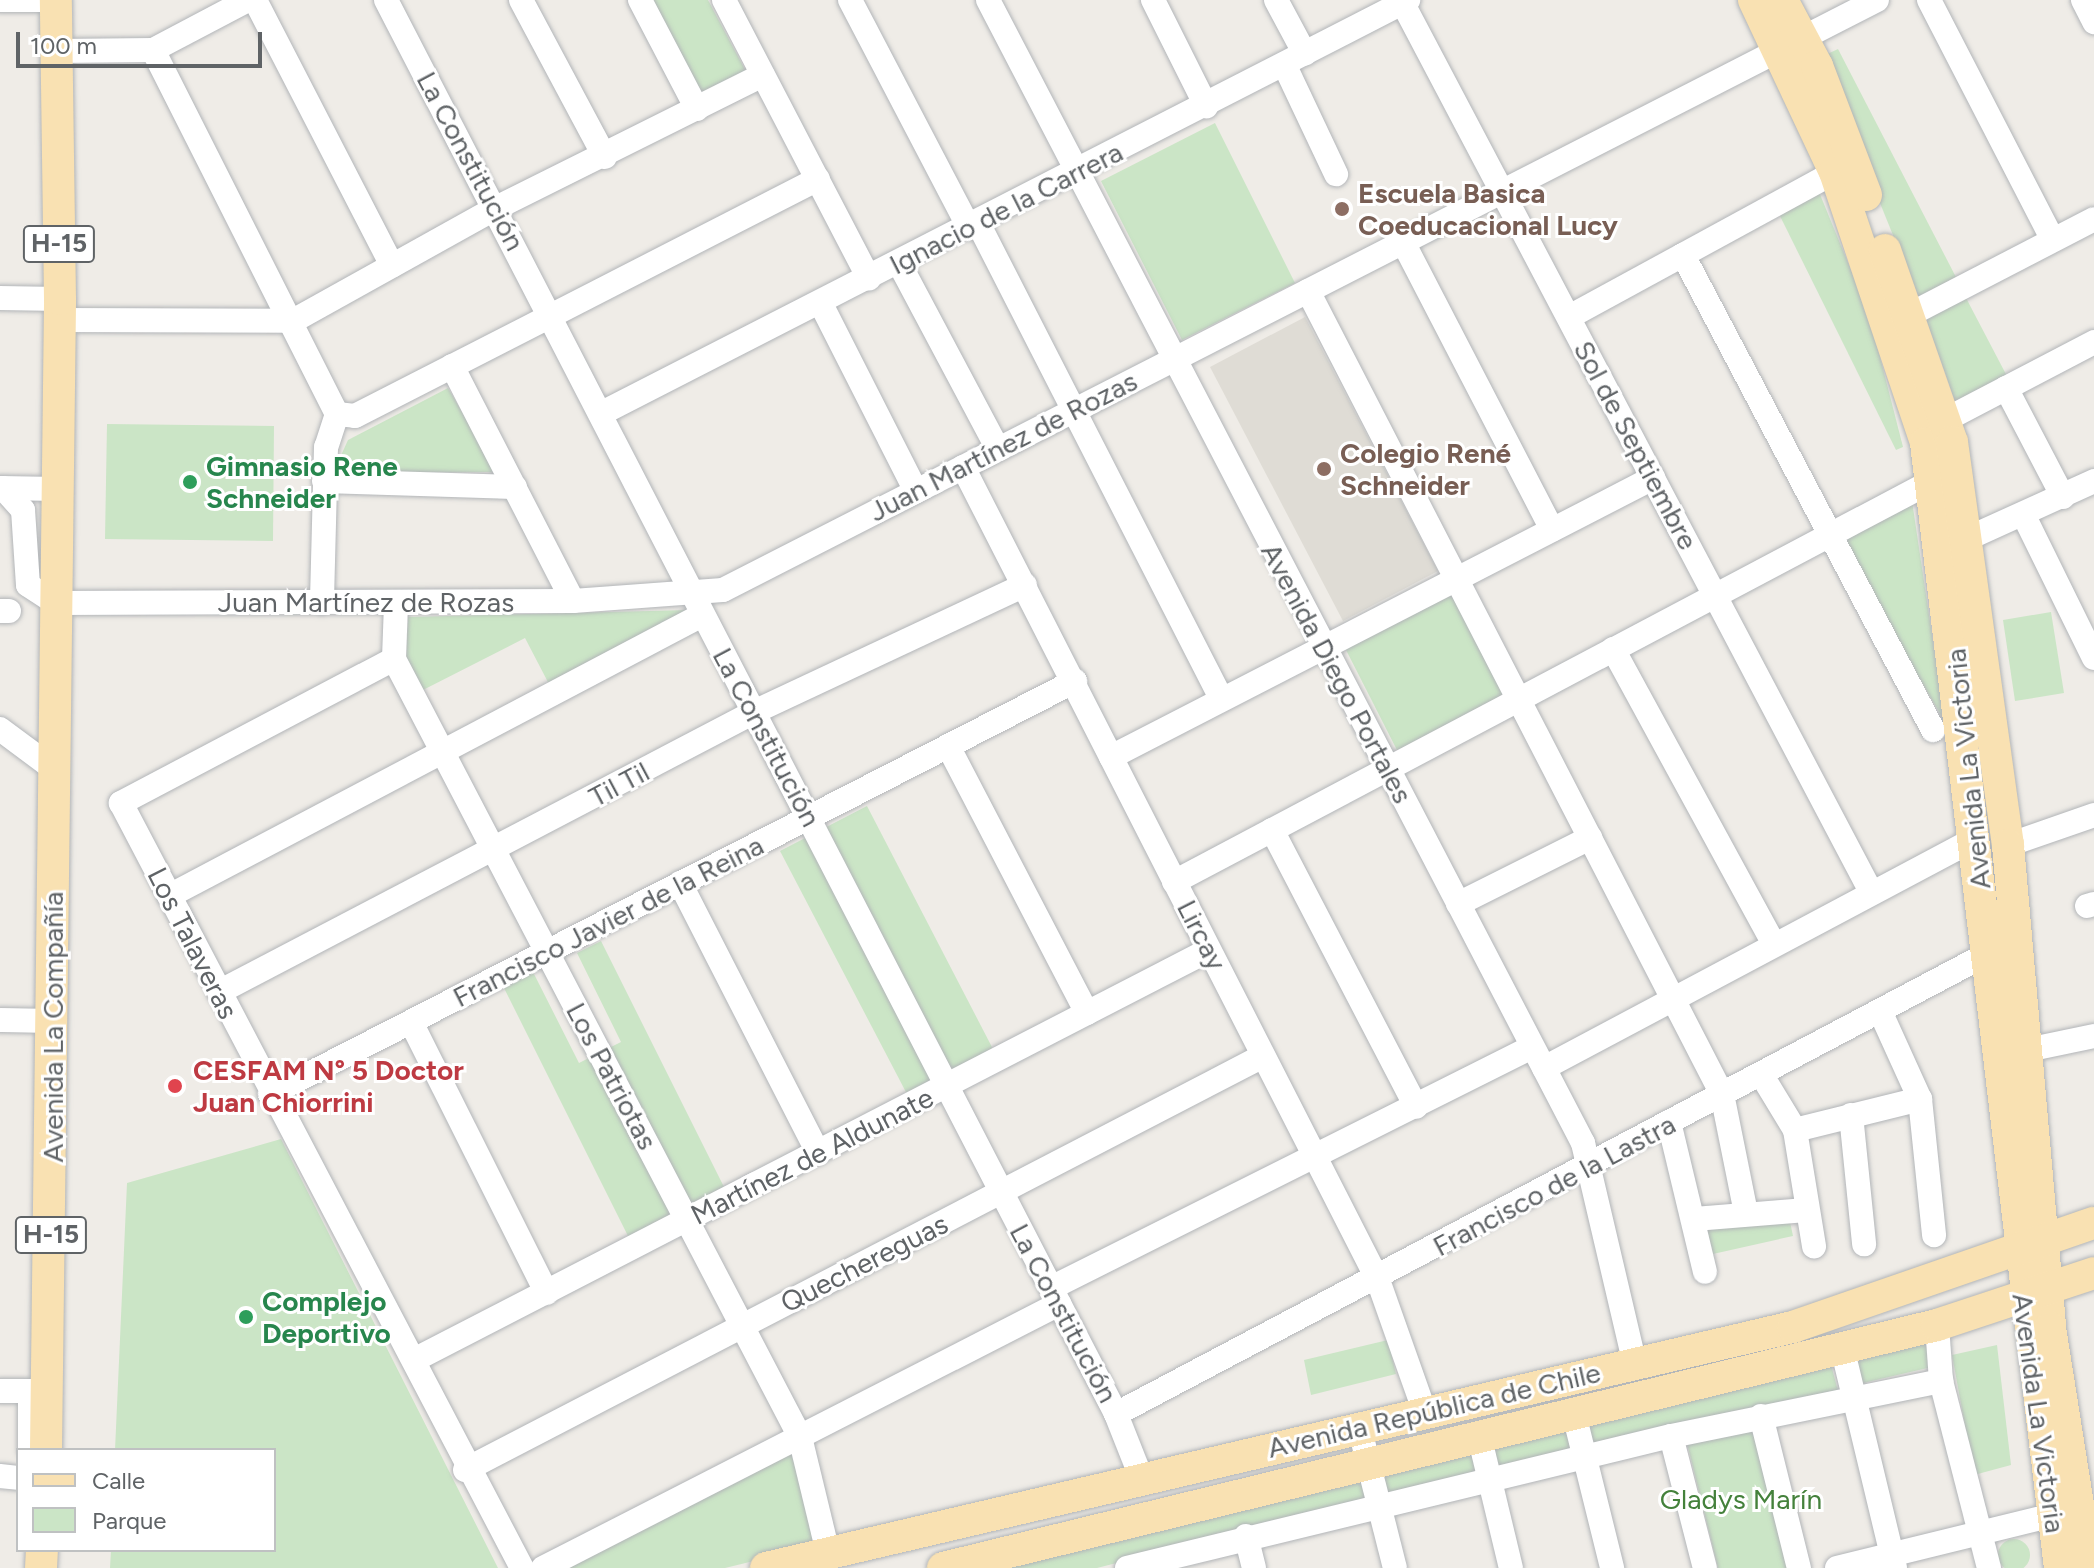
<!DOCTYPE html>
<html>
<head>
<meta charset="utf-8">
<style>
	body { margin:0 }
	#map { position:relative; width:2094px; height:1568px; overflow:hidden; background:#efece7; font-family:Figtree,sans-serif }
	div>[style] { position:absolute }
	.education>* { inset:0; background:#dfdcd5 }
	.green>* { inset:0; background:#cbe5c6 }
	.round { border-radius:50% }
	.roads { filter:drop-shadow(0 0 2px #b2b5b8) drop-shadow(0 0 2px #b2b5b8) }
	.minor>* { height:24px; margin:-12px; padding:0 12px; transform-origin:12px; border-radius:12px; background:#fff }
	.major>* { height:32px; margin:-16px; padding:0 16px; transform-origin:16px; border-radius:16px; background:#f9e1b2 }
	.dots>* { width:22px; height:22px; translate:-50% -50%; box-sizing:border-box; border:4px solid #fff; border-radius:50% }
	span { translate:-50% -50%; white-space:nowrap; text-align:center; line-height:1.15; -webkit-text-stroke:6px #fff; paint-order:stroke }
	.shield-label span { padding:2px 6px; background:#fff; border:2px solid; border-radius:6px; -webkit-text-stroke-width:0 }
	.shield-label { font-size:26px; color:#5f6366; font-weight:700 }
	.street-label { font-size:28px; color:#5f6366 }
	.education-label { font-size:28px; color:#785e54; font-weight:700 }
	.left { translate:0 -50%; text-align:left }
	.leisure-label { font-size:28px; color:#27864d; font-weight:700 }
	.health-label { font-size:28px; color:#be3a42; font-weight:700 }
	.park-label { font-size:28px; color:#44813b }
	.legend { position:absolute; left:16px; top:1448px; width:260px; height:104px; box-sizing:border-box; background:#fff; border:2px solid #bfc1c2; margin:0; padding:10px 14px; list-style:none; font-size:24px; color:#5f6366 }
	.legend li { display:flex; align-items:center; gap:16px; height:40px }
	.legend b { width:40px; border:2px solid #bfc1c2 }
	.scale { position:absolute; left:16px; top:32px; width:246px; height:36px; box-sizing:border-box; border:4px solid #5f6366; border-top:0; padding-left:10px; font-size:24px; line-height:28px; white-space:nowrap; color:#5f6366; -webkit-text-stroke:6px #fff; paint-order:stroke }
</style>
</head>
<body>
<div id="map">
	<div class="education">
		<i style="clip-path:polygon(1305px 317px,1438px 571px,1343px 621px,1210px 367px)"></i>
	</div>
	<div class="green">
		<i style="clip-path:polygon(648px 0,708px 0,750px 79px,700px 102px)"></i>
		<i style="clip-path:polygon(1838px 49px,1959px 283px,1920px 302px,1821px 57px)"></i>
		<i style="clip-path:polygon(1215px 123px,1295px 283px,1182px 340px,1101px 181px)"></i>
		<i style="clip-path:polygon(1819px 192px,1869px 314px,1903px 447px,1896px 450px,1779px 214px)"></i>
		<i style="clip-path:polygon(1965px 296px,2009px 380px,1957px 407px,1925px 317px)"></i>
		<i style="clip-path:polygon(448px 388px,497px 472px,333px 473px,348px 440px)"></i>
		<i style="clip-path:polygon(107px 424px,274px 426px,273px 541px,105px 539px)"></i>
		<i style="clip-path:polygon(1912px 501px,1945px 722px,1838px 539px)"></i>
		<i style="clip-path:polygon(1452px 591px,1507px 699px,1399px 754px,1344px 646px)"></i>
		<i style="clip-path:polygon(689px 610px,550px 686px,525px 638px,421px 691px,406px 660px,408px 617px)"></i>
		<i style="clip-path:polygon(2051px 612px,2064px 693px,2015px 701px,2003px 620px)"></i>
		<i style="clip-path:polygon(867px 806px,994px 1051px,908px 1096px,780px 851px)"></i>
		<i style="clip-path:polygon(601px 941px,728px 1195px,632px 1244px,503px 986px,533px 972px,579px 1063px,621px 1042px,577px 953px)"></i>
		<i style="clip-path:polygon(281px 1139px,498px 1568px,110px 1568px,111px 1550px,274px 1550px,274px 1450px,115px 1450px,127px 1183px)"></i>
		<i style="clip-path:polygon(1787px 1208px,1793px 1236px,1704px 1256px,1695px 1214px)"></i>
		<i style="clip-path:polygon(1931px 1335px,1936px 1366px,1859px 1384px,1854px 1353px)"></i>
		<i style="clip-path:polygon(1388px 1340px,1396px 1374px,1311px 1395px,1304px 1360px)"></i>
		<i style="clip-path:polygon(1997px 1345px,2011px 1465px,1974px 1475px,1952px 1355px)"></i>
		<i style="clip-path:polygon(1829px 1357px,1838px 1391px,1590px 1447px,1581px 1418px)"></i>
		<i style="clip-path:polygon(1759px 1416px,1797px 1568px,1718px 1568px,1684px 1431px)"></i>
		<i style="clip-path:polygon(1566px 1422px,1572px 1452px,1496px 1470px,1490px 1439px)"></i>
		<i style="clip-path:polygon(791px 1446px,815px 1546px,725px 1568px,556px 1568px)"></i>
		<i style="clip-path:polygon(1473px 1446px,1479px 1475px,1385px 1496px,1380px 1467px)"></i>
		<i style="clip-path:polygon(1359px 1472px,1366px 1499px,1097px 1568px,1001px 1568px)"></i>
		<i class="round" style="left:1998px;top:1539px;width:32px;height:32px"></i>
	</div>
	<div class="roads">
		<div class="minor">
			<i style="left:0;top:0;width:56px"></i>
			<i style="left:255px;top:0;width:299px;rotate:62.7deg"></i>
			<i style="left:386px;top:0;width:1591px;rotate:62.69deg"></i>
			<i style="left:1116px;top:1414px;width:68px;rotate:68.4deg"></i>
			<i style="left:521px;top:0;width:178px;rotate:61.9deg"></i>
			<i style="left:640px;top:0;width:123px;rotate:62.4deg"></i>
			<i style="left:724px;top:0;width:314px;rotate:62.5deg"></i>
			<i style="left:850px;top:0;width:257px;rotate:62.4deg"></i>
			<i style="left:988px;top:0;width:1289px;rotate:62.5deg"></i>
			<i style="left:1583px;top:1143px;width:228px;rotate:76.8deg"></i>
			<i style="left:1153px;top:0;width:119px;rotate:63.4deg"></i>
			<i style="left:1276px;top:0;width:61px;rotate:61.8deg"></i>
			<i style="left:1401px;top:0;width:1006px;rotate:62.21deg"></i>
			<i style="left:1929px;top:0;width:270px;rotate:62.7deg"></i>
			<i style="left:2083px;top:0;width:25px;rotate:63deg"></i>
			<i style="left:153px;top:50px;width:408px;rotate:63.2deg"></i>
			<i style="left:337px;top:414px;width:35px;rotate:108deg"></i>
			<i style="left:326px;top:447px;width:156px;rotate:91.5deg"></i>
			<i style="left:57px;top:51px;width:96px;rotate:-0.6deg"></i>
			<i style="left:153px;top:50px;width:107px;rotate:-27.8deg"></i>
			<i style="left:1284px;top:64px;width:122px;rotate:64.7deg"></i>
			<i style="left:978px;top:223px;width:534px;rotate:62.91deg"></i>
			<i style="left:1403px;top:242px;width:324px;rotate:62.6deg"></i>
			<i style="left:1683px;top:255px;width:537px;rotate:62.24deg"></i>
			<i style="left:899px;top:263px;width:211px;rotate:62deg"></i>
			<i style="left:1308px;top:291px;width:903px;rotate:62.73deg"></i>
			<i style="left:1722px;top:1094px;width:121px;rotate:78.6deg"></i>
			<i style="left:0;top:298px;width:60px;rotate:1deg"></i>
			<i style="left:821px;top:304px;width:210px;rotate:63.1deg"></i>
			<i style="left:1909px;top:315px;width:208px;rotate:-27.4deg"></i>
			<i style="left:1569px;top:317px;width:303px;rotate:-28.6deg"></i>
			<i style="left:59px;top:320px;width:234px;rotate:0.2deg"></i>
			<i style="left:293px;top:321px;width:232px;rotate:-29.1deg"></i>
			<i style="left:496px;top:208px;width:298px;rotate:-26.5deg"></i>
			<i style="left:452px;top:366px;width:264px;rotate:62.8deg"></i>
			<i style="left:2006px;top:388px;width:123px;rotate:62.4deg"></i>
			<i style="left:602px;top:413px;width:906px;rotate:-27.13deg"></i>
			<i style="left:337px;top:414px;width:18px;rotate:6deg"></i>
			<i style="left:355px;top:416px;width:520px;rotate:-27.11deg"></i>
			<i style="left:1947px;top:419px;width:166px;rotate:-27.6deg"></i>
			<i style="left:963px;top:467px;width:913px;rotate:62.96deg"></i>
			<i style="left:1378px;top:1280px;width:138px;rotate:70.5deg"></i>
			<i style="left:324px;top:481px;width:191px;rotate:1.8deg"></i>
			<i style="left:0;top:488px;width:58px;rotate:1deg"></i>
			<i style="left:3px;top:488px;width:30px;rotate:48deg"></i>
			<i style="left:23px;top:510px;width:75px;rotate:86.2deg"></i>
			<i style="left:28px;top:585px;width:33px;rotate:33deg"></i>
			<i style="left:56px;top:603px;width:517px;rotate:-0.22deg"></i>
			<i style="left:573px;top:601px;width:150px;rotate:-4.2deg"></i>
			<i style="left:723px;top:590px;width:1296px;rotate:-27.08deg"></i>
			<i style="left:2025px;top:518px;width:156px;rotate:63.8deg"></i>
			<i style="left:1951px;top:546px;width:157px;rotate:-24.4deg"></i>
			<i style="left:396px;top:604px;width:55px;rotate:92.1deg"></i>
			<i style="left:394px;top:659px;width:878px;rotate:62.44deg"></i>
			<i style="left:800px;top:1437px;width:119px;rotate:76.4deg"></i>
			<i style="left:0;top:611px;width:9px"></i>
			<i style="left:1613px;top:649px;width:335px;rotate:61.4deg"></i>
			<i style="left:394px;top:659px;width:309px;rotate:152.2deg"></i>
			<i style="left:121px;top:803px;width:864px;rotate:62.34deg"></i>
			<i style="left:0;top:729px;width:69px;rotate:36.7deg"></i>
			<i style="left:948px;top:746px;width:301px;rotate:62.5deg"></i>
			<i style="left:1111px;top:757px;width:610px;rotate:-27.24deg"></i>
			<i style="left:1272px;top:830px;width:312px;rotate:62.5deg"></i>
			<i style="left:2008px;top:845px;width:91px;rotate:-19.2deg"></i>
			<i style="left:1174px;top:882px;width:858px;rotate:-27.88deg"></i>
			<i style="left:680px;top:883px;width:303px;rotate:62.9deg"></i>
			<i style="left:169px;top:896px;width:603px;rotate:-27.8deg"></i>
			<i style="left:1458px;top:904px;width:148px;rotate:-26.6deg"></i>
			<i style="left:2087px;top:906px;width:7px;rotate:-16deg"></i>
			<i style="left:219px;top:992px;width:606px;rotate:-27.62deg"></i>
			<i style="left:756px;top:711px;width:297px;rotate:-25.1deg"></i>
			<i style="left:1880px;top:1011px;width:97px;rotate:65.6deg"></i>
			<i style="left:0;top:1020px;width:54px;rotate:1.1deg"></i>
			<i style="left:411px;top:1022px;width:303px;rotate:63.4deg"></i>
			<i style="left:2022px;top:1051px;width:74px;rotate:-11.8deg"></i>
			<i style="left:1544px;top:1068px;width:489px;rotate:-28deg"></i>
			<i style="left:1761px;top:1074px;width:66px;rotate:58.7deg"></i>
			<i style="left:1795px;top:1130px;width:129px;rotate:-13.9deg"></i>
			<i style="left:1920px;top:1099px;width:137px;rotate:84.1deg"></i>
			<i style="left:270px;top:1094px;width:905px;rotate:-27.16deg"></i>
			<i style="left:1851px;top:1115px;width:130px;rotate:84.2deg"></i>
			<i style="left:1669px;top:1122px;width:154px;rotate:76.5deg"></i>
			<i style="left:1795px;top:1130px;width:118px;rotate:80.7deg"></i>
			<i style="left:1694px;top:1219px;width:113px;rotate:-4.6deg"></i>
			<i style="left:1051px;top:1288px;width:538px;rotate:-26.61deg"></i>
			<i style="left:1937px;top:1325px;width:56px;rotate:85.9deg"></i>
			<i style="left:1842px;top:1347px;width:227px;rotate:76.5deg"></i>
			<i style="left:414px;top:1360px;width:894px;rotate:-27.28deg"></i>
			<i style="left:1941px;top:1381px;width:193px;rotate:75.6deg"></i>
			<i style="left:0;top:1391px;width:45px"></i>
			<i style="left:30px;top:1393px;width:57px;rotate:90deg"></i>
			<i style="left:1573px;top:1410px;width:163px;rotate:76.1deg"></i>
			<i style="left:1116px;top:1414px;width:987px;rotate:-27.84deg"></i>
			<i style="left:1761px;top:1416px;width:157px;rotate:76deg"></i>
			<i style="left:1359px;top:1426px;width:146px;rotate:75.8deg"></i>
			<i style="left:1479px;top:1435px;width:137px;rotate:76.5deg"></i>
			<i style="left:1671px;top:1436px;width:136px;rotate:75.6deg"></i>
			<i style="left:465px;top:1470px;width:899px;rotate:-27.42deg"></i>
			<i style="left:0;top:1476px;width:18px;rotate:6deg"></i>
			<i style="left:1246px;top:1536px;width:33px;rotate:76deg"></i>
			<i style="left:543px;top:1568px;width:580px;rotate:-27.1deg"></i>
			<i style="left:1127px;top:1568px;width:560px;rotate:-13.64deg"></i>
			<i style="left:1671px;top:1436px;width:276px;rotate:-11.5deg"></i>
			<i style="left:1837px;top:1568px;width:221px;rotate:-13.8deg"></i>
		</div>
		<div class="major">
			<i style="left:1754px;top:0;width:190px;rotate:64.8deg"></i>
			<i style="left:1835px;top:172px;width:286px;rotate:71.4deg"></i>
			<i style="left:1926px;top:443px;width:1133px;rotate:83.21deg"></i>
			<i style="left:1782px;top:0;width:75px;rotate:62.1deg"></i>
			<i style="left:1817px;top:66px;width:138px;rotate:69.2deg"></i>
			<i style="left:1885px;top:250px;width:203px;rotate:70.8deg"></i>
			<i style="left:1952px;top:442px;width:407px;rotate:82.1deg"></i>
			<i style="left:2008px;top:845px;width:485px;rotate:85deg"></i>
			<i style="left:2050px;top:1328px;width:243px;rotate:81deg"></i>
			<i style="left:46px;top:1450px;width:1151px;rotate:-89.3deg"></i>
			<i style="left:60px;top:299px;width:299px;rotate:-90.8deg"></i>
			<i style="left:41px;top:1568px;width:18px;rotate:-87deg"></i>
			<i style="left:766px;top:1568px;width:1055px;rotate:-13.21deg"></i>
			<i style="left:1793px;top:1327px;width:318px;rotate:-19.1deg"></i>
			<i style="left:943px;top:1568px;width:1023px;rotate:-13.74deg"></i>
			<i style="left:1937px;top:1325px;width:165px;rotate:-18.3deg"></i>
		</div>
	</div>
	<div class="dots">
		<i style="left:1342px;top:209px;background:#8d6e63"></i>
		<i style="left:1324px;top:469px;background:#8d6e63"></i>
		<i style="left:190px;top:482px;background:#2e9e5b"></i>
		<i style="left:175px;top:1086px;background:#e0444e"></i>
		<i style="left:246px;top:1317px;background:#2e9e5b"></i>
	</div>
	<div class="shield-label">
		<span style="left:59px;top:244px">H-15</span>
		<span style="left:51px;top:1235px">H-15</span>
	</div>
	<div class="street-label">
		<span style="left:471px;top:161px;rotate:62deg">La Constitución</span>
		<span style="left:1006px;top:208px;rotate:-27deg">Ignacio de la Carrera</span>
		<span style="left:1636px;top:445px;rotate:62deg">Sol de Septiembre</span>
		<span style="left:1003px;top:446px;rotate:-27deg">Juan Martínez de Rozas</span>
		<span style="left:366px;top:602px">Juan Martínez de Rozas</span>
		<span style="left:1337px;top:673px;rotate:62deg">Avenida Diego Portales</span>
		<span style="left:767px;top:737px;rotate:62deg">La Constitución</span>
		<span style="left:1968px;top:769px;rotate:-96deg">Avenida La Victoria</span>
		<span style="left:619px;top:784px;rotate:-28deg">Til Til</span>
		<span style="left:608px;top:921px;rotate:-27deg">Francisco Javier de la Reina</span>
		<span style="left:1202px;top:935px;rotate:63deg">Lircay</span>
		<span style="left:193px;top:943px;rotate:63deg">Los Talaveras</span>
		<span style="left:53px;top:1027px;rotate:-90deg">Avenida La Compañía</span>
		<span style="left:612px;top:1076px;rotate:62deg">Los Patriotas</span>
		<span style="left:812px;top:1156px;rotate:-27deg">Martínez de Aldunate</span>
		<span style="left:1554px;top:1185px;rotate:-28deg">Francisco de la Lastra</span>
		<span style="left:864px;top:1263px;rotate:-27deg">Quechereguas</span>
		<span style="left:1064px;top:1313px;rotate:62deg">La Constitución</span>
		<span style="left:1434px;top:1410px;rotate:-13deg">Avenida República de Chile</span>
		<span style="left:2039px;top:1413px;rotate:82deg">Avenida La Victoria</span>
	</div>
	<div class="education-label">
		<span class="left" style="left:1358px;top:209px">Escuela Basica<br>Coeducacional Lucy</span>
		<span class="left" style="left:1340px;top:469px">Colegio René<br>Schneider</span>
	</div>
	<div class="leisure-label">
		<span class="left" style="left:206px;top:482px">Gimnasio Rene<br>Schneider</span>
		<span class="left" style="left:262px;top:1317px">Complejo<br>Deportivo</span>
	</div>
	<div class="health-label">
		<span class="left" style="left:193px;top:1086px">CESFAM N° 5 Doctor<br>Juan Chiorrini</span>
	</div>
	<div class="park-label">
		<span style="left:1741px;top:1499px">Gladys Marín</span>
	</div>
	<ul class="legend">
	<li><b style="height:10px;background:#f9e1b2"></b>Calle</li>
	<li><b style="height:22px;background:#cbe5c6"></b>Parque</li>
	</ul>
	<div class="scale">100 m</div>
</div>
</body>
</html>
